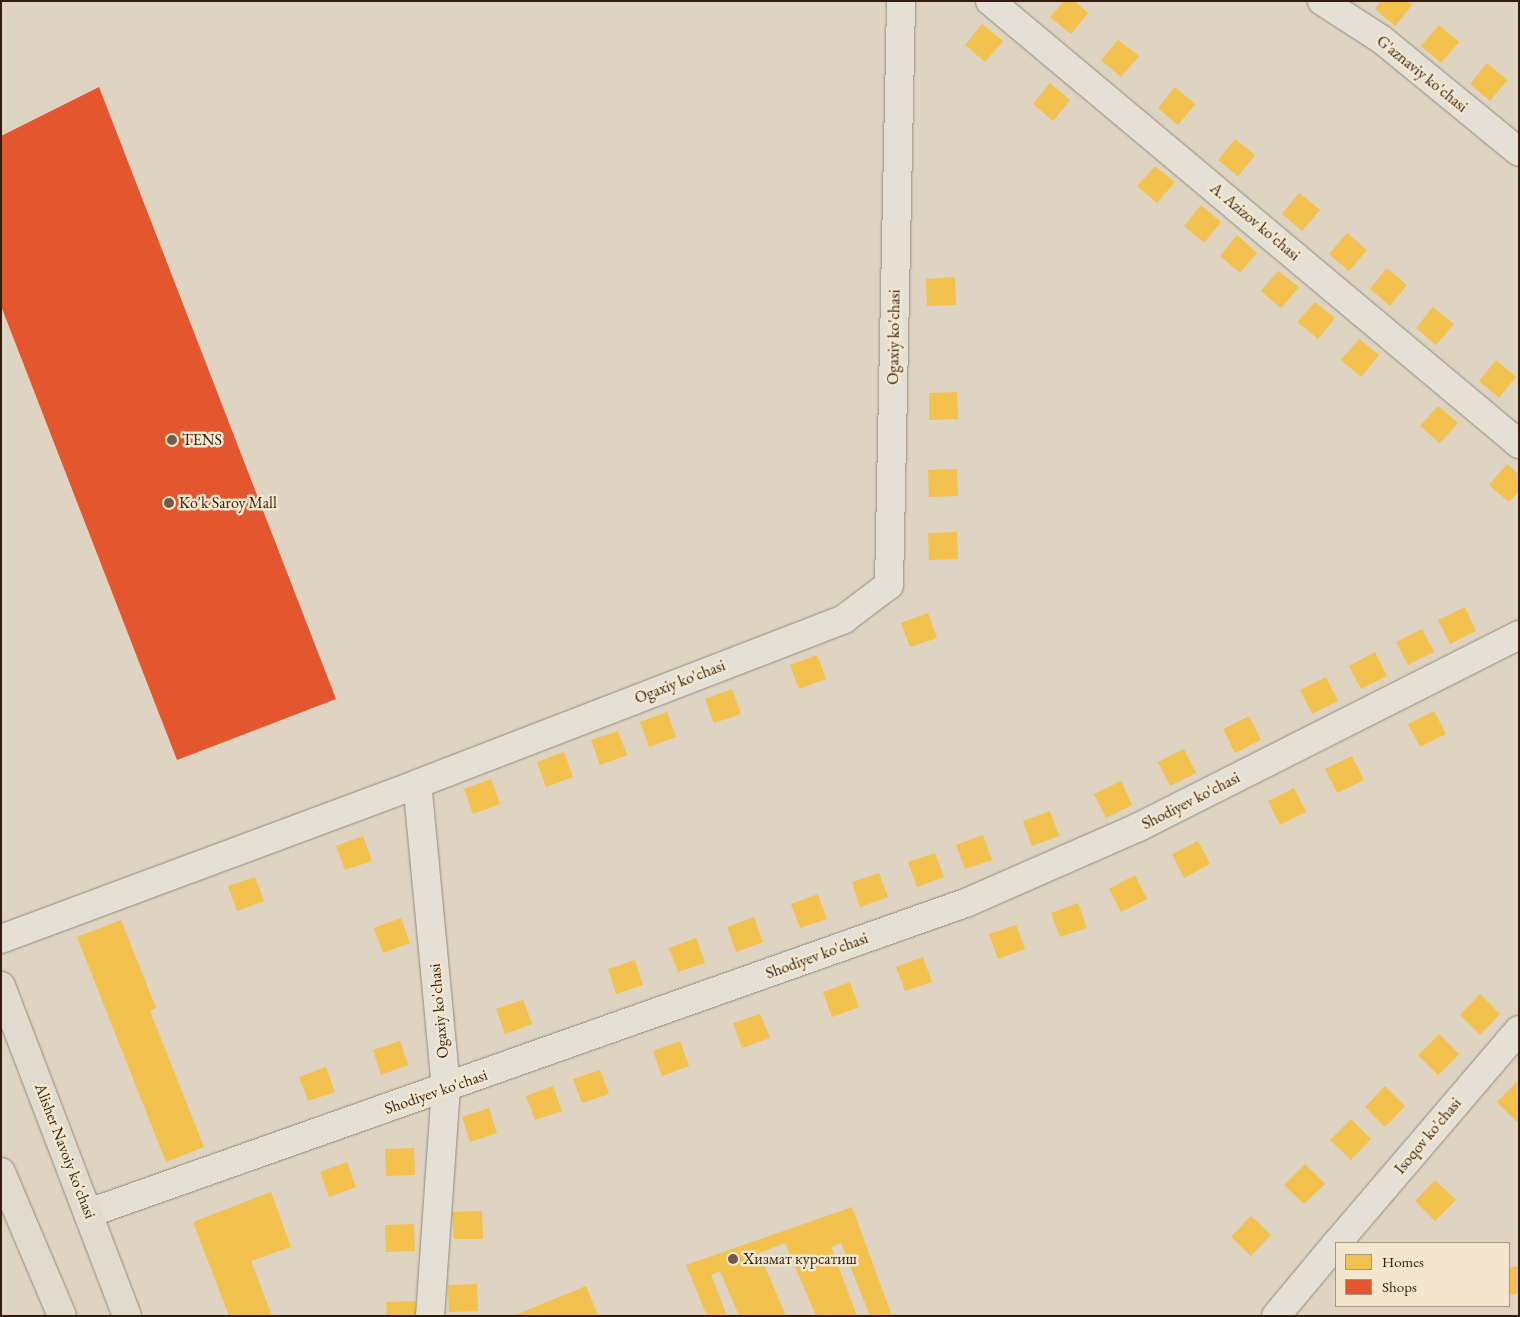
<!DOCTYPE html>
<html>
<head>
<meta charset="utf-8">
<style>
	body { margin:0 }
	#map { position:relative; width:1520px; height:1317px; overflow:hidden; background:#ded4c1; font-family:"EB Garamond",serif }
	div>[style] { position:absolute }
	.homes>* { inset:0; background:#f2c14e }
	.shops>* { inset:0; background:#e4572e }
	.roads { filter:drop-shadow(0 0 1px #92897d) drop-shadow(0 0 1px #92897d) }
	.minor>* { height:28px; margin:-14px; padding:0 14px; transform-origin:14px; border-radius:14px; background:#e5e0d6 }
	.major>* { height:28px; margin:-14px; padding:0 14px; transform-origin:14px; border-radius:14px; background:#e1dbcf }
	.dots>* { width:14px; height:14px; translate:-50% -50%; box-sizing:border-box; border:2px solid #f2e6ce; border-radius:50% }
	span { translate:-50% -50%; white-space:nowrap; text-align:center; line-height:1.15; -webkit-text-stroke:5px #f2e6ce; paint-order:stroke }
	.street-label { font-size:16px; color:#331b0d }
	.poi-label { font-size:16px; color:#331b0d }
	.left { translate:0 -50%; text-align:left }
	.frame { position:absolute; inset:0; border:2px solid #331b0d; pointer-events:none }
	.legend { position:absolute; left:1335px; top:1242px; width:175px; height:65px; box-sizing:border-box; background:#f2e6ce; border:1px solid #a69581; margin:0; padding:6px 9px; list-style:none; font-size:15px; color:#331b0d }
	.legend li { display:flex; align-items:center; gap:10px; height:25px }
	.legend b { width:25px; border:1px solid #a69581 }
</style>
</head>
<body>
<div id="map">
	<div class="homes">
		<i style="clip-path:polygon(1064px 1px,1074px 1px,1088px 13px,1071px 34px,1050px 17px)"></i>
		<i style="clip-path:polygon(1381px 1px,1408px 1px,1412px 5px,1395px 26px,1375px 9px)"></i>
		<i style="clip-path:polygon(982px 24px,1003px 41px,985px 62px,965px 45px)"></i>
		<i style="clip-path:polygon(1439px 25px,1459px 42px,1441px 63px,1421px 46px)"></i>
		<i style="clip-path:polygon(1118px 40px,1139px 56px,1121px 77px,1101px 60px)"></i>
		<i style="clip-path:polygon(1487px 63px,1507px 80px,1490px 101px,1470px 84px)"></i>
		<i style="clip-path:polygon(1050px 83px,1070px 100px,1053px 121px,1033px 104px)"></i>
		<i style="clip-path:polygon(1175px 87px,1195px 104px,1178px 125px,1158px 108px)"></i>
		<i style="clip-path:polygon(1235px 139px,1255px 155px,1238px 176px,1218px 160px)"></i>
		<i style="clip-path:polygon(1155px 166px,1175px 182px,1157px 203px,1137px 186px)"></i>
		<i style="clip-path:polygon(1299px 193px,1320px 210px,1302px 231px,1282px 214px)"></i>
		<i style="clip-path:polygon(1201px 205px,1221px 222px,1204px 243px,1184px 226px)"></i>
		<i style="clip-path:polygon(1347px 233px,1367px 250px,1349px 271px,1329px 254px)"></i>
		<i style="clip-path:polygon(1237px 235px,1257px 253px,1240px 273px,1220px 256px)"></i>
		<i style="clip-path:polygon(1387px 268px,1407px 285px,1390px 306px,1370px 289px)"></i>
		<i style="clip-path:polygon(1278px 271px,1299px 287px,1281px 308px,1261px 291px)"></i>
		<i style="clip-path:polygon(955px 277px,956px 305px,927px 306px,926px 279px)"></i>
		<i style="clip-path:polygon(1315px 302px,1335px 318px,1318px 339px,1297px 322px)"></i>
		<i style="clip-path:polygon(1433px 307px,1454px 324px,1436px 345px,1416px 328px)"></i>
		<i style="clip-path:polygon(1359px 339px,1379px 355px,1361px 377px,1341px 360px)"></i>
		<i style="clip-path:polygon(1496px 360px,1516px 377px,1499px 398px,1479px 381px)"></i>
		<i style="clip-path:polygon(957px 392px,958px 419px,929px 420px,929px 393px)"></i>
		<i style="clip-path:polygon(1438px 406px,1458px 423px,1440px 443px,1420px 426px)"></i>
		<i style="clip-path:polygon(1507px 464px,1519px 474px,1519px 491px,1509px 502px,1489px 485px)"></i>
		<i style="clip-path:polygon(957px 469px,958px 496px,929px 497px,928px 470px)"></i>
		<i style="clip-path:polygon(957px 532px,958px 559px,929px 560px,928px 533px)"></i>
		<i style="clip-path:polygon(1465px 607px,1476px 631px,1450px 644px,1438px 620px)"></i>
		<i style="clip-path:polygon(928px 613px,937px 638px,910px 647px,901px 623px)"></i>
		<i style="clip-path:polygon(1422px 629px,1434px 652px,1408px 665px,1396px 642px)"></i>
		<i style="clip-path:polygon(1375px 652px,1387px 676px,1361px 689px,1349px 666px)"></i>
		<i style="clip-path:polygon(817px 655px,826px 679px,799px 689px,790px 665px)"></i>
		<i style="clip-path:polygon(1326px 677px,1338px 701px,1312px 714px,1300px 690px)"></i>
		<i style="clip-path:polygon(732px 689px,741px 714px,714px 723px,705px 699px)"></i>
		<i style="clip-path:polygon(1434px 711px,1446px 734px,1420px 747px,1408px 724px)"></i>
		<i style="clip-path:polygon(667px 712px,676px 737px,649px 747px,640px 722px)"></i>
		<i style="clip-path:polygon(1249px 716px,1261px 740px,1235px 753px,1223px 729px)"></i>
		<i style="clip-path:polygon(618px 731px,627px 755px,600px 765px,591px 740px)"></i>
		<i style="clip-path:polygon(1184px 749px,1196px 773px,1170px 786px,1158px 762px)"></i>
		<i style="clip-path:polygon(564px 752px,573px 777px,546px 787px,537px 762px)"></i>
		<i style="clip-path:polygon(1352px 756px,1364px 780px,1337px 793px,1325px 769px)"></i>
		<i style="clip-path:polygon(491px 779px,500px 804px,473px 814px,464px 789px)"></i>
		<i style="clip-path:polygon(1121px 781px,1132px 805px,1106px 818px,1094px 794px)"></i>
		<i style="clip-path:polygon(1294px 788px,1306px 812px,1280px 825px,1268px 801px)"></i>
		<i style="clip-path:polygon(1050px 811px,1059px 836px,1032px 846px,1023px 821px)"></i>
		<i style="clip-path:polygon(983px 835px,992px 860px,965px 869px,956px 845px)"></i>
		<i style="clip-path:polygon(363px 836px,372px 861px,345px 870px,336px 846px)"></i>
		<i style="clip-path:polygon(1198px 841px,1210px 864px,1184px 878px,1172px 854px)"></i>
		<i style="clip-path:polygon(935px 853px,944px 877px,917px 887px,908px 862px)"></i>
		<i style="clip-path:polygon(879px 873px,888px 897px,860px 907px,852px 882px)"></i>
		<i style="clip-path:polygon(1135px 875px,1147px 899px,1121px 912px,1109px 889px)"></i>
		<i style="clip-path:polygon(255px 877px,264px 901px,237px 911px,228px 886px)"></i>
		<i style="clip-path:polygon(818px 894px,827px 919px,800px 928px,791px 904px)"></i>
		<i style="clip-path:polygon(1078px 903px,1087px 928px,1060px 937px,1051px 913px)"></i>
		<i style="clip-path:polygon(754px 917px,763px 942px,736px 952px,727px 927px)"></i>
		<i style="clip-path:polygon(401px 918px,410px 943px,383px 953px,374px 928px)"></i>
		<i style="clip-path:polygon(121px 920px,156px 1008px,150px 1011px,204px 1147px,166px 1162px,77px 937px)"></i>
		<i style="clip-path:polygon(1016px 925px,1025px 949px,998px 959px,989px 934px)"></i>
		<i style="clip-path:polygon(696px 938px,705px 963px,678px 972px,669px 948px)"></i>
		<i style="clip-path:polygon(923px 957px,932px 982px,905px 991px,896px 967px)"></i>
		<i style="clip-path:polygon(635px 960px,643px 985px,616px 994px,608px 969px)"></i>
		<i style="clip-path:polygon(850px 982px,859px 1007px,832px 1017px,823px 992px)"></i>
		<i style="clip-path:polygon(1480px 994px,1500px 1014px,1480px 1035px,1460px 1015px)"></i>
		<i style="clip-path:polygon(523px 1000px,532px 1024px,505px 1034px,496px 1009px)"></i>
		<i style="clip-path:polygon(760px 1014px,770px 1038px,742px 1048px,733px 1023px)"></i>
		<i style="clip-path:polygon(1439px 1034px,1459px 1054px,1438px 1075px,1418px 1055px)"></i>
		<i style="clip-path:polygon(400px 1041px,408px 1065px,381px 1075px,373px 1050px)"></i>
		<i style="clip-path:polygon(680px 1041px,689px 1066px,662px 1076px,653px 1051px)"></i>
		<i style="clip-path:polygon(326px 1067px,335px 1092px,308px 1101px,299px 1077px)"></i>
		<i style="clip-path:polygon(600px 1070px,609px 1094px,582px 1103px,573px 1079px)"></i>
		<i style="clip-path:polygon(1517px 1082px,1519px 1120px,1517px 1122px,1497px 1102px)"></i>
		<i style="clip-path:polygon(553px 1086px,562px 1111px,535px 1120px,526px 1096px)"></i>
		<i style="clip-path:polygon(1385px 1086px,1405px 1106px,1385px 1127px,1365px 1107px)"></i>
		<i style="clip-path:polygon(489px 1108px,497px 1133px,470px 1142px,462px 1117px)"></i>
		<i style="clip-path:polygon(1351px 1119px,1371px 1139px,1351px 1160px,1330px 1140px)"></i>
		<i style="clip-path:polygon(414px 1148px,415px 1175px,386px 1176px,385px 1149px)"></i>
		<i style="clip-path:polygon(347px 1162px,356px 1187px,329px 1197px,320px 1172px)"></i>
		<i style="clip-path:polygon(1305px 1164px,1325px 1184px,1304px 1204px,1284px 1185px)"></i>
		<i style="clip-path:polygon(1435px 1180px,1456px 1200px,1435px 1221px,1415px 1201px)"></i>
		<i style="clip-path:polygon(271px 1192px,291px 1247px,251px 1261px,272px 1316px,229px 1316px,193px 1222px)"></i>
		<i style="clip-path:polygon(852px 1207px,892px 1316px,870px 1316px,841px 1243px,831px 1247px,857px 1316px,816px 1316px,785px 1243px,759px 1253px,786px 1316px,739px 1316px,720px 1271px,711px 1275px,727px 1316px,707px 1316px,686px 1265px)"></i>
		<i style="clip-path:polygon(482px 1211px,483px 1239px,454px 1239px,452px 1212px)"></i>
		<i style="clip-path:polygon(1251px 1216px,1271px 1235px,1251px 1256px,1231px 1237px)"></i>
		<i style="clip-path:polygon(414px 1224px,415px 1251px,386px 1252px,385px 1225px)"></i>
		<i style="clip-path:polygon(1519px 1266px,1519px 1293px,1509px 1295px,1509px 1268px)"></i>
		<i style="clip-path:polygon(477px 1284px,478px 1311px,449px 1312px,448px 1285px)"></i>
		<i style="clip-path:polygon(586px 1286px,598px 1316px,513px 1316px)"></i>
		<i style="clip-path:polygon(415px 1301px,416px 1316px,387px 1316px,386px 1302px)"></i>
	</div>
	<div class="shops">
		<i style="clip-path:polygon(99px 87px,336px 699px,177px 760px,1px 306px,1px 136px)"></i>
	</div>
	<div class="roads">
		<div class="minor">
			<i style="left:990px;top:1px;width:690px;rotate:39.94deg"></i>
			<i style="left:1322px;top:1px;width:70px;rotate:32.8deg"></i>
			<i style="left:1381px;top:39px;width:178px;rotate:39.3deg"></i>
			<i style="left:1px;top:939px;width:444px;rotate:-20.4deg"></i>
			<i style="left:89px;top:1213px;width:932px;rotate:-19.48deg"></i>
			<i style="left:968px;top:902px;width:187px;rotate:-23.7deg"></i>
			<i style="left:1139px;top:827px;width:426px;rotate:-26.8deg"></i>
			<i style="left:1337px;top:1243px;width:280px;rotate:-49.5deg"></i>
			<i style="left:430px;top:1316px;width:229px;rotate:-86deg"></i>
			<i style="left:446px;top:1088px;width:305px;rotate:-95.4deg"></i>
			<i style="left:417px;top:784px;width:458px;rotate:-21.1deg"></i>
			<i style="left:844px;top:619px;width:56px;rotate:-37.1deg"></i>
			<i style="left:889px;top:585px;width:584px;rotate:-88.82deg"></i>
			<i style="left:1276px;top:1316px;width:94px;rotate:-50.2deg"></i>
		</div>
		<div class="major">
			<i style="left:1px;top:986px;width:353px;rotate:69.1deg"></i>
			<i style="left:1px;top:1172px;width:156px;rotate:67deg"></i>
		</div>
	</div>
	<div class="dots">
		<i style="left:172px;top:440px;background:#6f5c4c"></i>
		<i style="left:169px;top:503px;background:#6f5c4c"></i>
		<i style="left:733px;top:1259px;background:#6f5c4c"></i>
	</div>
	<div class="street-label">
		<span style="left:1422px;top:74px;rotate:39deg">G'aznaviy ko'chasi</span>
		<span style="left:1255px;top:222px;rotate:40deg">A. Azizov ko'chasi</span>
		<span style="left:894px;top:337px;rotate:-89deg">Ogaxiy ko'chasi</span>
		<span style="left:680px;top:682px;rotate:-21deg">Ogaxiy ko'chasi</span>
		<span style="left:1191px;top:801px;rotate:-27deg">Shodiyev ko'chasi</span>
		<span style="left:817px;top:956px;rotate:-20deg">Shodiyev ko'chasi</span>
		<span style="left:439px;top:1011px;rotate:-95deg">Ogaxiy ko'chasi</span>
		<span style="left:436px;top:1092px;rotate:-19deg">Shodiyev ko'chasi</span>
		<span style="left:1428px;top:1136px;rotate:-50deg">Isoqov ko'chasi</span>
		<span style="left:65px;top:1151px;rotate:69deg">Alisher Navoiy ko'chasi</span>
	</div>
	<div class="poi-label">
		<span class="left" style="left:182px;top:440px">TENS</span>
		<span class="left" style="left:179px;top:503px">Ko'k Saroy Mall</span>
		<span class="left" style="left:743px;top:1259px">Хизмат курсатиш</span>
	</div>
	<div class="frame"></div>
	<ul class="legend">
	<li><b style="height:14px;background:#f2c14e"></b>Homes</li>
	<li><b style="height:14px;background:#e4572e"></b>Shops</li>
	</ul>
</div>
</body>
</html>
